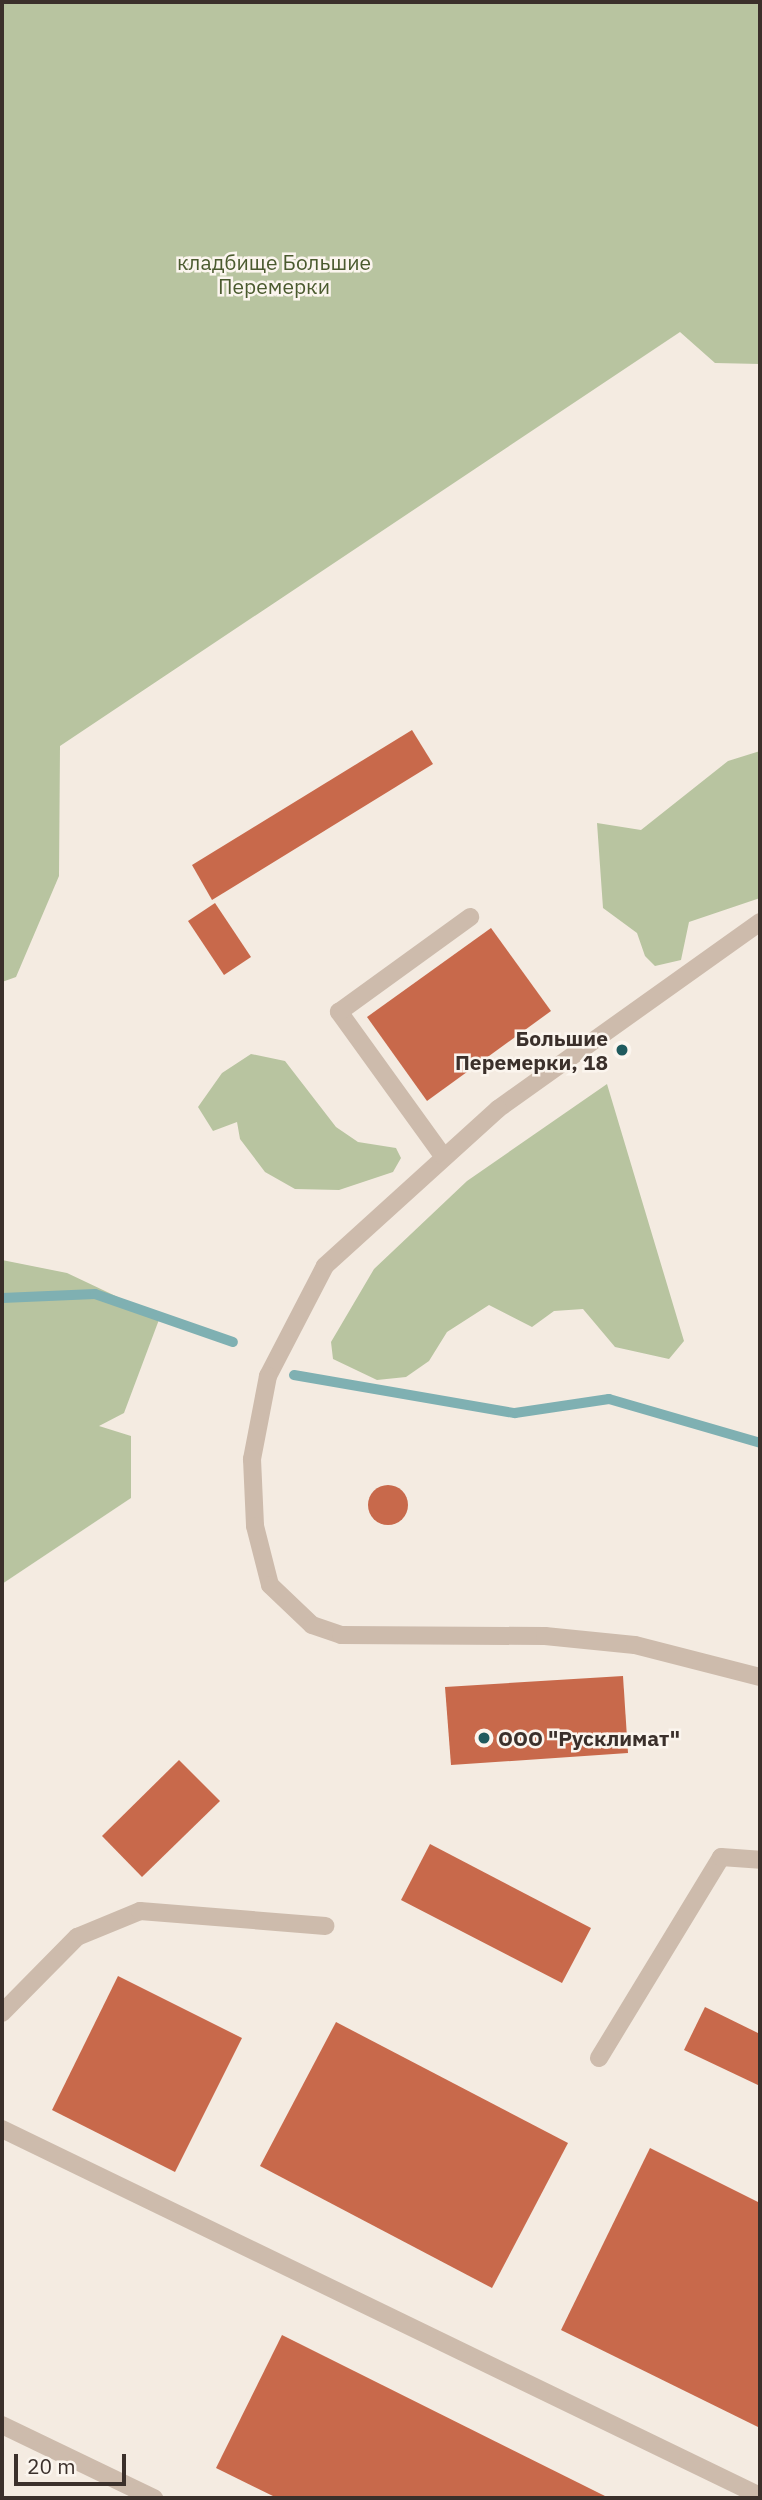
<!DOCTYPE html>
<html>
<head>
<meta charset="utf-8">
<style>
	body { margin:0 }
	#map { position:relative; width:762px; height:2500px; overflow:hidden; background:#f4ebe1; font-family:"IBM Plex Sans",sans-serif }
	div>[style] { position:absolute }
	.green>* { inset:0; background:#b8c4a0 }
	.stream>* { height:10px; margin:-5px; padding:0 5px; transform-origin:5px; border-radius:5px; background:#7fb0b2 }
	.building>* { inset:0; background:#c8694b }
	.round { border-radius:50% }
	.minor>* { height:18px; margin:-9px; padding:0 9px; transform-origin:9px; border-radius:9px; background:#cdbbac }
	.dots>* { width:19px; height:19px; translate:-50% -50%; box-sizing:border-box; border:4px solid #fbf5ee; border-radius:50% }
	span { translate:-50% -50%; white-space:nowrap; text-align:center; line-height:1.15; -webkit-text-stroke:5px #fbf5ee; paint-order:stroke }
	.park-label { font-size:21px; color:#4a5a2e }
	.poi-label { font-size:21px; color:#3b302b; font-weight:700 }
	.right { translate:-100% -50%; text-align:right }
	.left { translate:0 -50%; text-align:left }
	.frame { position:absolute; inset:0; border:4px solid #3b302b; pointer-events:none }
	.scale { position:absolute; left:14px; top:2454px; width:112px; height:32px; box-sizing:border-box; border:4px solid #3b302b; border-top:0; padding-left:9px; font-size:21px; line-height:24px; white-space:nowrap; color:#3b302b; -webkit-text-stroke:5px #fbf5ee; paint-order:stroke }
</style>
</head>
<body>
<div id="map">
	<div class="green">
		<i style="clip-path:polygon(2px 2px,760px 2px,760px 364px,715px 363px,680px 332px,60px 746px,59px 876px,16px 977px,2px 982px)"></i>
		<i style="clip-path:polygon(760px 751px,760px 898px,689px 922px,681px 960px,655px 966px,645px 956px,637px 933px,603px 908px,597px 823px,641px 830px,728px 761px)"></i>
		<i style="clip-path:polygon(251px 1054px,285px 1061px,336px 1127px,358px 1142px,396px 1148px,401px 1158px,393px 1172px,339px 1190px,295px 1189px,265px 1172px,240px 1139px,237px 1122px,213px 1131px,198px 1107px,222px 1073px)"></i>
		<i style="clip-path:polygon(607px 1084px,684px 1341px,669px 1359px,615px 1347px,583px 1309px,554px 1311px,532px 1327px,489px 1305px,447px 1332px,429px 1361px,406px 1377px,377px 1380px,333px 1359px,331px 1342px,374px 1269px,467px 1181px)"></i>
		<i style="clip-path:polygon(2px 1260px,67px 1273px,160px 1317px,124px 1413px,99px 1426px,131px 1436px,131px 1498px,2px 1584px)"></i>
	</div>
	<div class="stream">
		<i style="left:2px;top:1298px;width:93px;rotate:-2.5deg"></i>
		<i style="left:95px;top:1294px;width:146px;rotate:19.2deg"></i>
		<i style="left:294px;top:1375px;width:224px;rotate:9.8deg"></i>
		<i style="left:515px;top:1413px;width:95px;rotate:-8.5deg"></i>
		<i style="left:609px;top:1399px;width:157px;rotate:16.2deg"></i>
	</div>
	<div class="building">
		<i style="clip-path:polygon(412px 730px,433px 764px,212px 900px,192px 865px)"></i>
		<i style="clip-path:polygon(215px 903px,251px 957px,224px 975px,188px 921px)"></i>
		<i style="clip-path:polygon(491px 928px,551px 1011px,427px 1101px,367px 1017px)"></i>
		<i class="round" style="left:368px;top:1485px;width:40px;height:40px"></i>
		<i style="clip-path:polygon(623px 1676px,628px 1753px,451px 1765px,445px 1687px)"></i>
		<i style="clip-path:polygon(179px 1760px,220px 1801px,142px 1877px,102px 1836px)"></i>
		<i style="clip-path:polygon(430px 1844px,591px 1928px,562px 1983px,401px 1900px)"></i>
		<i style="clip-path:polygon(118px 1976px,242px 2038px,175px 2172px,52px 2110px)"></i>
		<i style="clip-path:polygon(705px 2007px,760px 2034px,760px 2086px,684px 2050px)"></i>
		<i style="clip-path:polygon(336px 2022px,568px 2143px,492px 2288px,260px 2166px)"></i>
		<i style="clip-path:polygon(650px 2148px,760px 2203px,760px 2428px,561px 2330px)"></i>
		<i style="clip-path:polygon(282px 2335px,609px 2498px,277px 2498px,216px 2468px)"></i>
	</div>
	<div class="minor">
		<i style="left:760px;top:922px;width:322px;rotate:144.5deg"></i>
		<i style="left:498px;top:1109px;width:234px;rotate:137.8deg"></i>
		<i style="left:325px;top:1266px;width:124px;rotate:117.4deg"></i>
		<i style="left:268px;top:1376px;width:85px;rotate:100.9deg"></i>
		<i style="left:252px;top:1459px;width:67px;rotate:87.4deg"></i>
		<i style="left:255px;top:1526px;width:61px;rotate:75.7deg"></i>
		<i style="left:270px;top:1585px;width:58px;rotate:43.6deg"></i>
		<i style="left:312px;top:1625px;width:31px;rotate:19deg"></i>
		<i style="left:341px;top:1635px;width:204px;rotate:0.3deg"></i>
		<i style="left:545px;top:1636px;width:90px;rotate:5.7deg"></i>
		<i style="left:635px;top:1645px;width:129px;rotate:14.4deg"></i>
		<i style="left:443px;top:1156px;width:178px;rotate:-125.8deg"></i>
		<i style="left:339px;top:1012px;width:162px;rotate:-35.9deg"></i>
		<i style="left:2px;top:2013px;width:107px;rotate:-45.4deg"></i>
		<i style="left:77px;top:1937px;width:68px;rotate:-22.4deg"></i>
		<i style="left:140px;top:1911px;width:186px;rotate:4.6deg"></i>
		<i style="left:599px;top:2058px;width:235px;rotate:-58.7deg"></i>
		<i style="left:721px;top:1857px;width:39px;rotate:4deg"></i>
		<i style="left:2px;top:2129px;width:842px;rotate:25.83deg"></i>
		<i style="left:2px;top:2425px;width:169px;rotate:25.7deg"></i>
	</div>
	<div class="dots">
		<i style="left:622px;top:1050px;background:#1f5a5e"></i>
		<i style="left:484px;top:1738px;background:#1f5a5e"></i>
	</div>
	<div class="park-label">
		<span style="left:274px;top:274px">кладбище Большие<br>Перемерки</span>
	</div>
	<div class="poi-label">
		<span class="right" style="left:608px;top:1050px">Большие<br>Перемерки, 18</span>
		<span class="left" style="left:498px;top:1738px">ООО "Русклимат"</span>
	</div>
	<div class="frame"></div>
	<div class="scale">20 m</div>
</div>
</body>
</html>
